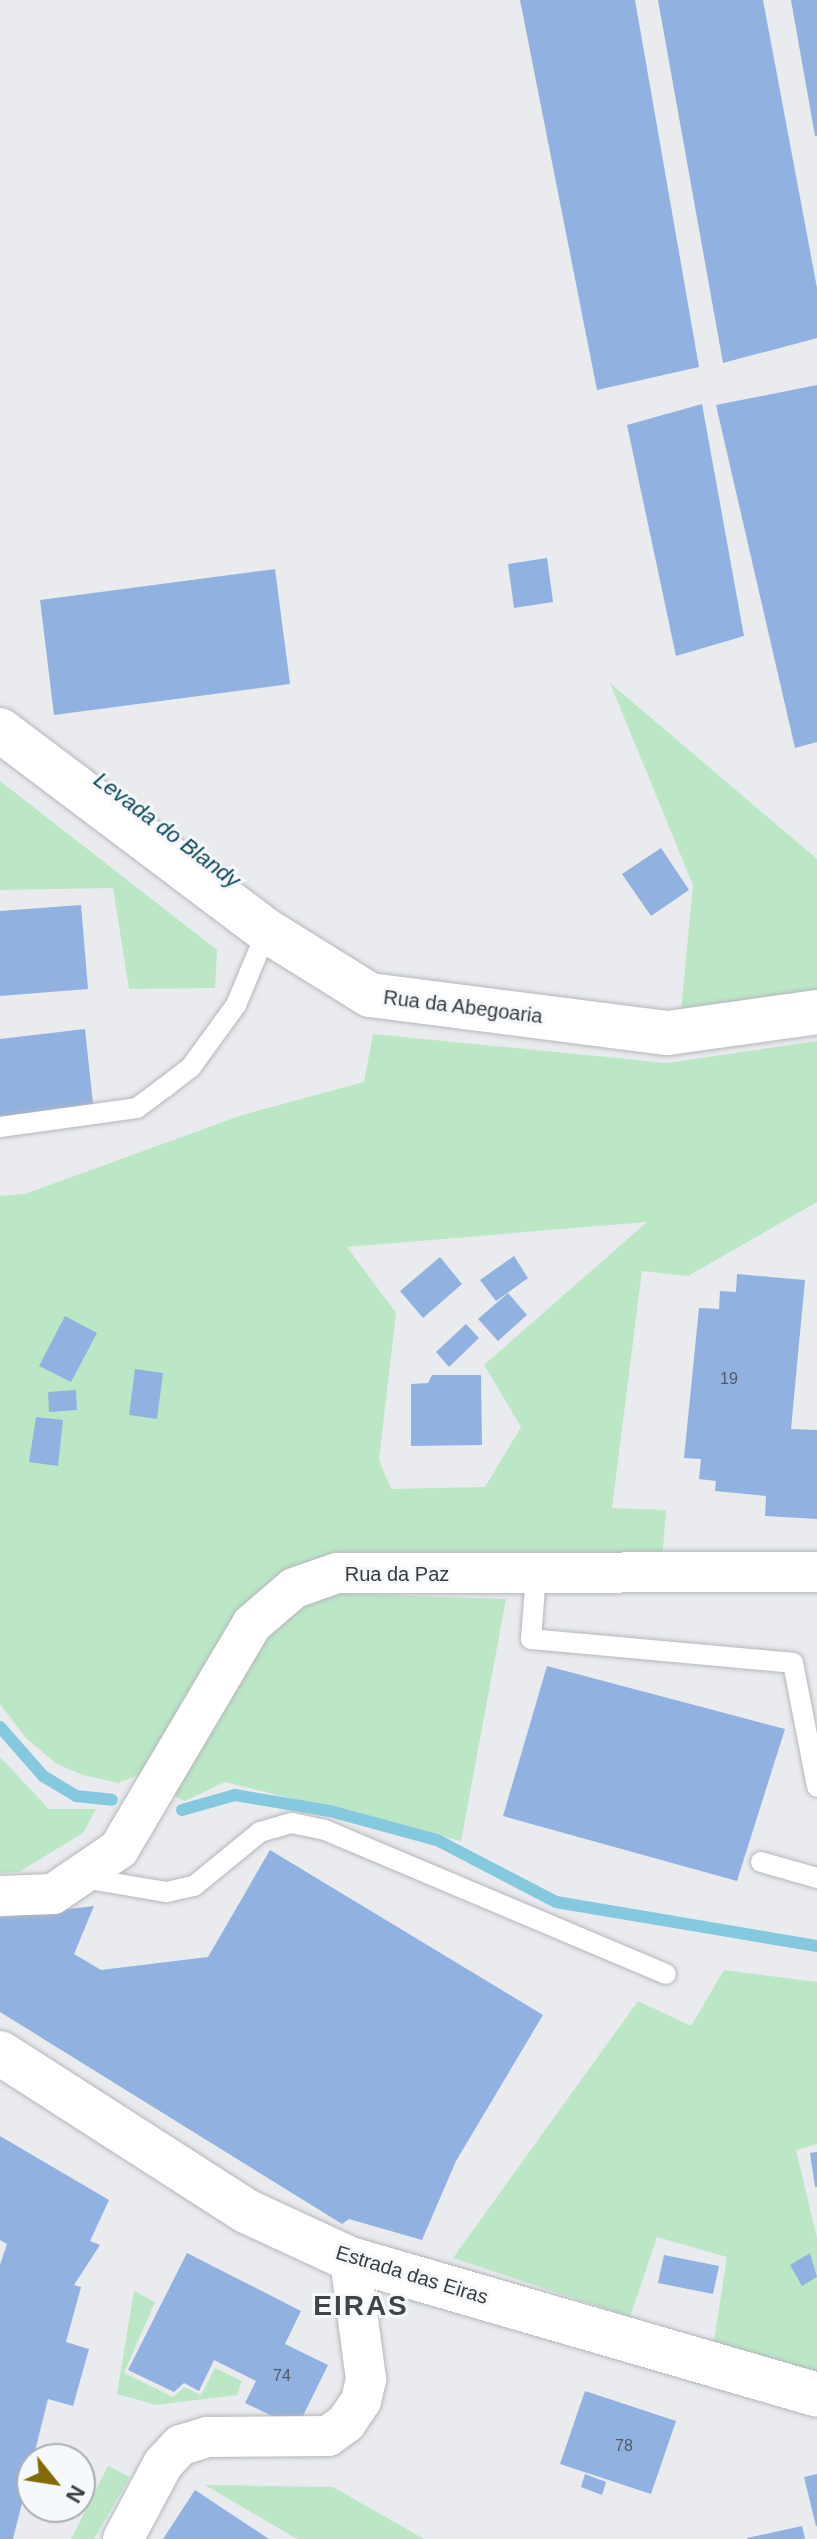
<!DOCTYPE html>
<html>
<head>
<meta charset="utf-8">
<style>
	body { margin:0 }
	#map { position:relative; width:817px; height:2539px; overflow:hidden; background:#e9ebef; font-family:Arial,sans-serif }
	div>[style] { position:absolute }
	.green>* { inset:0; background:#bce7c7 }
	.stream>* { height:12px; margin:-6px; padding:0 6px; transform-origin:6px; border-radius:6px; background:#85c9df }
	.building>* { inset:0; background:#91b2e0 }
	.roads { filter:drop-shadow(0 0 2px #b5b7bb) drop-shadow(0 0 2px #b5b7bb) }
	.lane>* { height:20px; margin:-10px; padding:0 10px; transform-origin:10px; border-radius:10px; background:#fff }
	.street>* { height:40px; margin:-20px; padding:0 20px; transform-origin:20px; border-radius:20px; background:#fff }
	.secondary>* { height:44px; margin:-22px; padding:0 22px; transform-origin:22px; border-radius:22px; background:#fff }
	span { translate:-50% -50%; white-space:nowrap; text-align:center; line-height:1.15; -webkit-text-stroke:6px #f6f9fc; paint-order:stroke }
	.number-label { font-size:16px; color:#505a66 }
	.number-label span { -webkit-text-stroke-width:0 }
	.street-label { font-size:20px; color:#3b3c3d }
	.water-label { font-size:22px; color:#0c4959; font-style:italic }
	.district-label { font-size:28px; color:#414346; font-weight:700; letter-spacing:2px }
	.north { position:absolute; left:16px; top:2443px; width:80px; height:80px; box-sizing:border-box; background:#f6f9fc; border:2px solid #abadb0; border-radius:50%; rotate:120deg; font-size:22px; font-weight:700; line-height:32px; text-align:center; color:#3b3c3d }
	.north::after { content:''; display:block; margin:auto; width:28px; height:36px; background:#826b06; clip-path:polygon(50% 0,100% 100%,50% 72%,0 100%) }
</style>
</head>
<body>
<div id="map">
	<div class="green">
		<i style="clip-path:polygon(610px 683px,817px 859px,817px 995px,681px 1010px,693px 885px)"></i>
		<i style="clip-path:polygon(0 781px,217px 950px,215px 988px,129px 989px,113px 888px,0 890px)"></i>
		<i style="clip-path:polygon(evenodd,373px 1034px,667px 1063px,817px 1041px,817px 1202px,688px 1276px,642px 1271px,612px 1508px,666px 1510px,662px 1562px,319px 1558px,229px 1623px,141px 1774px,118px 1783px,83px 1775px,57px 1764px,27px 1739px,0 1704px,0 1196px,25px 1194px,242px 1115px,364px 1082px,373px 1034px,647px 1222px,484px 1365px,521px 1427px,485px 1487px,391px 1489px,379px 1460px,396px 1313px,347px 1247px,647px 1222px)"></i>
		<i style="clip-path:polygon(320px 1593px,506px 1599px,461px 1841px,225px 1782px,185px 1801px,160px 1789px,253px 1627px)"></i>
		<i style="clip-path:polygon(0 1757px,49px 1809px,96px 1809px,83px 1833px,19px 1872px,0 1873px)"></i>
		<i style="clip-path:polygon(724px 1970px,817px 1982px,817px 2144px,796px 2150px,817px 2238px,817px 2387px,711px 2360px,727px 2257px,657px 2237px,630px 2317px,453px 2258px,638px 2001px,691px 2026px)"></i>
		<i style="clip-path:polygon(134px 2291px,155px 2302px,124px 2373px,173px 2397px,184px 2387px,201px 2395px,215px 2368px,242px 2381px,237px 2395px,156px 2405px,117px 2394px)"></i>
		<i style="clip-path:polygon(108px 2466px,130px 2477px,94px 2539px,71px 2539px)"></i>
		<i style="clip-path:polygon(205px 2485px,333px 2487px,424px 2539px,297px 2539px)"></i>
	</div>
	<div class="stream">
		<i style="left:0;top:1727px;width:65px;rotate:48.7deg"></i>
		<i style="left:43px;top:1776px;width:39px;rotate:31deg"></i>
		<i style="left:76px;top:1796px;width:36px;rotate:6deg"></i>
		<i style="left:182px;top:1810px;width:55px;rotate:-15.8deg"></i>
		<i style="left:235px;top:1795px;width:96px;rotate:9.6deg"></i>
		<i style="left:330px;top:1811px;width:111px;rotate:15.2deg"></i>
		<i style="left:437px;top:1840px;width:134px;rotate:27.5deg"></i>
		<i style="left:556px;top:1902px;width:265px;rotate:9.6deg"></i>
	</div>
	<div class="building">
		<i style="clip-path:polygon(520px 0,635px 0,699px 367px,597px 390px)"></i>
		<i style="clip-path:polygon(658px 0,763px 0,817px 288px,817px 338px,723px 363px)"></i>
		<i style="clip-path:polygon(791px 0,817px 0,817px 136px,815px 136px)"></i>
		<i style="clip-path:polygon(817px 385px,817px 742px,795px 748px,716px 405px)"></i>
		<i style="clip-path:polygon(702px 404px,744px 636px,676px 656px,627px 425px)"></i>
		<i style="clip-path:polygon(547px 558px,553px 602px,514px 608px,508px 564px)"></i>
		<i style="clip-path:polygon(275px 569px,290px 684px,54px 715px,40px 600px)"></i>
		<i style="clip-path:polygon(661px 848px,689px 890px,651px 916px,622px 874px)"></i>
		<i style="clip-path:polygon(81px 905px,88px 989px,0 996px,0 911px)"></i>
		<i style="clip-path:polygon(85px 1029px,94px 1113px,0 1124px,0 1039px)"></i>
		<i style="clip-path:polygon(514px 1256px,528px 1278px,496px 1301px,480px 1280px)"></i>
		<i style="clip-path:polygon(440px 1257px,462px 1284px,423px 1318px,400px 1291px)"></i>
		<i style="clip-path:polygon(737px 1274px,805px 1280px,791px 1429px,817px 1430px,817px 1519px,765px 1516px,766px 1496px,715px 1491px,716px 1481px,699px 1479px,701px 1459px,684px 1458px,699px 1308px,719px 1309px,720px 1291px,736px 1292px)"></i>
		<i style="clip-path:polygon(508px 1293px,527px 1315px,498px 1341px,478px 1319px)"></i>
		<i style="clip-path:polygon(65px 1316px,97px 1333px,71px 1382px,39px 1366px)"></i>
		<i style="clip-path:polygon(466px 1324px,479px 1338px,449px 1367px,436px 1352px)"></i>
		<i style="clip-path:polygon(135px 1369px,163px 1373px,157px 1419px,129px 1415px)"></i>
		<i style="clip-path:polygon(432px 1375px,481px 1375px,482px 1445px,411px 1446px,411px 1384px,428px 1383px)"></i>
		<i style="clip-path:polygon(76px 1390px,77px 1410px,49px 1412px,48px 1392px)"></i>
		<i style="clip-path:polygon(36px 1417px,63px 1420px,58px 1466px,29px 1462px)"></i>
		<i style="clip-path:polygon(547px 1666px,785px 1729px,737px 1881px,503px 1816px)"></i>
		<i style="clip-path:polygon(270px 1850px,543px 2015px,456px 2161px,422px 2240px,349px 2219px,342px 2224px,0 2012px,0 1917px,94px 1906px,74px 1954px,101px 1970px,208px 1957px)"></i>
		<i style="clip-path:polygon(0 2136px,109px 2200px,90px 2241px,100px 2245px,74px 2285px,81px 2287px,66px 2342px,89px 2349px,73px 2406px,48px 2399px,13px 2539px,0 2539px,0 2265px,7px 2244px,0 2240px)"></i>
		<i style="clip-path:polygon(817px 2152px,817px 2187px,815px 2187px,810px 2153px)"></i>
		<i style="clip-path:polygon(187px 2253px,301px 2311px,285px 2344px,328px 2365px,297px 2428px,245px 2403px,256px 2381px,214px 2360px,199px 2391px,184px 2383px,174px 2392px,128px 2370px)"></i>
		<i style="clip-path:polygon(810px 2253px,817px 2277px,802px 2286px,790px 2265px)"></i>
		<i style="clip-path:polygon(664px 2255px,719px 2266px,713px 2294px,658px 2283px)"></i>
		<i style="clip-path:polygon(585px 2391px,676px 2421px,651px 2494px,560px 2464px)"></i>
		<i style="clip-path:polygon(585px 2474px,606px 2482px,602px 2495px,581px 2487px)"></i>
		<i style="clip-path:polygon(817px 2474px,817px 2526px,816px 2526px,804px 2477px)"></i>
		<i style="clip-path:polygon(195px 2490px,269px 2539px,163px 2539px)"></i>
		<i style="clip-path:polygon(802px 2526px,805px 2539px,747px 2539px,747px 2538px)"></i>
	</div>
	<div class="roads">
		<div class="lane">
			<i style="left:0;top:1127px;width:138px;rotate:-7.9deg"></i>
			<i style="left:137px;top:1108px;width:34px;rotate:-37deg"></i>
			<i style="left:164px;top:1088px;width:34px;rotate:-38deg"></i>
			<i style="left:191px;top:1067px;width:77px;rotate:-54deg"></i>
			<i style="left:236px;top:1005px;width:80px;rotate:-67.3deg"></i>
			<i style="left:536px;top:1574px;width:65px;rotate:94.4deg"></i>
			<i style="left:531px;top:1639px;width:263px;rotate:5.2deg"></i>
			<i style="left:793px;top:1663px;width:126px;rotate:79deg"></i>
			<i style="left:761px;top:1862px;width:58px;rotate:15.9deg"></i>
			<i style="left:83px;top:1878px;width:85px;rotate:9.5deg"></i>
			<i style="left:167px;top:1892px;width:28px;rotate:-13deg"></i>
			<i style="left:194px;top:1886px;width:85px;rotate:-39.3deg"></i>
			<i style="left:260px;top:1832px;width:33px;rotate:-16deg"></i>
			<i style="left:292px;top:1823px;width:34px;rotate:12deg"></i>
			<i style="left:325px;top:1830px;width:370px;rotate:22.9deg"></i>
		</div>
		<div class="street">
			<i style="left:0;top:1896px;width:53px;rotate:-2.2deg"></i>
			<i style="left:53px;top:1894px;width:80px;rotate:-34.3deg"></i>
			<i style="left:119px;top:1849px;width:261px;rotate:-59.4deg"></i>
			<i style="left:252px;top:1624px;width:55px;rotate:-40.6deg"></i>
			<i style="left:294px;top:1588px;width:46px;rotate:-19.2deg"></i>
			<i style="left:337px;top:1573px;width:480px;rotate:-0.1deg"></i>
			<i style="left:123px;top:2539px;width:85px;rotate:-61.9deg"></i>
			<i style="left:163px;top:2464px;width:26px;rotate:-47deg"></i>
			<i style="left:181px;top:2445px;width:28px;rotate:-17deg"></i>
			<i style="left:208px;top:2437px;width:120px;rotate:-0.5deg"></i>
			<i style="left:328px;top:2436px;width:22px;rotate:-36deg"></i>
			<i style="left:346px;top:2423px;width:27px;rotate:-56deg"></i>
			<i style="left:361px;top:2401px;width:23px;rotate:-77deg"></i>
			<i style="left:366px;top:2379px;width:121px;rotate:-97.6deg"></i>
		</div>
		<div class="secondary">
			<i style="left:0;top:730px;width:334px;rotate:37deg"></i>
			<i style="left:267px;top:931px;width:121px;rotate:31.9deg"></i>
			<i style="left:370px;top:995px;width:300px;rotate:7.3deg"></i>
			<i style="left:668px;top:1033px;width:150px;rotate:-8deg"></i>
			<i style="left:0;top:2053px;width:292px;rotate:32.7deg"></i>
			<i style="left:246px;top:2211px;width:115px;rotate:24.8deg"></i>
			<i style="left:350px;top:2259px;width:486px;rotate:16.2deg"></i>
		</div>
	</div>
	<div class="number-label">
		<span style="left:729px;top:1379px">19</span>
		<span style="left:282px;top:2376px">74</span>
		<span style="left:624px;top:2446px">78</span>
	</div>
	<div class="street-label">
		<span style="left:463px;top:1007px;rotate:7deg">Rua da Abegoaria</span>
		<span style="left:397px;top:1574px">Rua da Paz</span>
		<span style="left:412px;top:2275px;rotate:17deg">Estrada das Eiras</span>
	</div>
	<div class="water-label">
		<span style="left:167px;top:830px;rotate:37deg">Levada do Blandy</span>
	</div>
	<div class="district-label">
		<span style="left:361px;top:2306px">EIRAS</span>
	</div>
	<div class="north">N</div>
</div>
</body>
</html>
